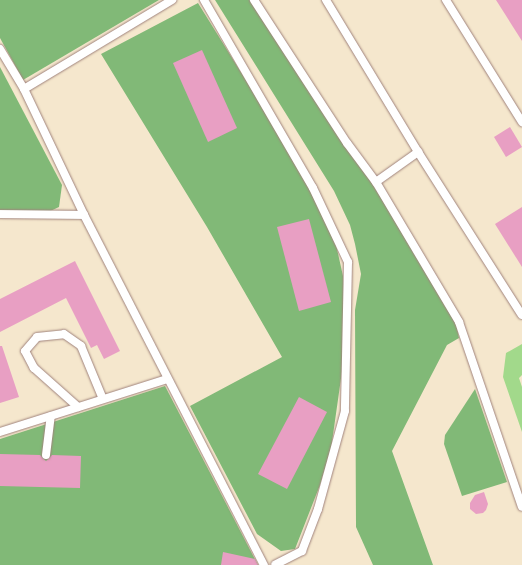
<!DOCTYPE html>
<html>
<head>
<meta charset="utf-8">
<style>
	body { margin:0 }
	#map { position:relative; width:522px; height:565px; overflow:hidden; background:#f5e7cd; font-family:"IM FELL French Canon",serif }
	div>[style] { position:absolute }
	.green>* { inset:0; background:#a2d98b }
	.forest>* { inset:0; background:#81b977 }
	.building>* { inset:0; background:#e89fc3 }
	.roads { filter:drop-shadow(0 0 1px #a0837c) drop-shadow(0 0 1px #a0837c) }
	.service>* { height:8px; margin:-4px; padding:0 4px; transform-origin:4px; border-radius:4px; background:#fff }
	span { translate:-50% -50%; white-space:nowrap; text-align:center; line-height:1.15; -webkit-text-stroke:4.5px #fcf5e5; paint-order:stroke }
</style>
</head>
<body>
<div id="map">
	<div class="green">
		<i style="clip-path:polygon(522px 344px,522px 375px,519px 378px,522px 387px,522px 432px,503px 377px,506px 353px)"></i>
	</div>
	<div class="forest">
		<i style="clip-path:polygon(0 0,159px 0,23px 80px,0 38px)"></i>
		<i style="clip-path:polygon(215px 0,254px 0,446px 299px,456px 323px,459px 338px,447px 345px,392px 451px,433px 565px,373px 565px,356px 527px,355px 310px,361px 274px,355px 244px,350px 225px,334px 191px)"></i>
		<i style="clip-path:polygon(198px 3px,293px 156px,335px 240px,343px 276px,347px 311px,346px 343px,331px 449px,320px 485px,295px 549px,281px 551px,257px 534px,190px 406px,282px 357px,207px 227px,101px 54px)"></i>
		<i style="clip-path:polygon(0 67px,62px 185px,59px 207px,46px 213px,0 212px)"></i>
		<i style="clip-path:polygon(165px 386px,258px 565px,0 565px,0 439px)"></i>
		<i style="clip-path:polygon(475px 389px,507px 482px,462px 496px,444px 444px,445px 435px)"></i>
	</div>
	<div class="building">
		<i style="clip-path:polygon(496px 0,522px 0,522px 41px)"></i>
		<i style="clip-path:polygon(202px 50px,237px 128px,208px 142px,173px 63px)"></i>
		<i style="clip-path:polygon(510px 127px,522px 147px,506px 157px,494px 137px)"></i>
		<i style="clip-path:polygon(522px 207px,522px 267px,495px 224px)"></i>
		<i style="clip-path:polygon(309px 219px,331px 302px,299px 311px,277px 227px)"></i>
		<i style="clip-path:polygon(75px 261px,120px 351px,104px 359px,97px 345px,91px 348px,66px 298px,0 332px,0 299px)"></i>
		<i style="clip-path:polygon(0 346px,2px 346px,19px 397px,0 403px)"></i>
		<i style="clip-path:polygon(299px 397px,327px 412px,287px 489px,258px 474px)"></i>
		<i style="clip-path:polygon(0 454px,40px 455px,46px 461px,52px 455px,81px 456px,80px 488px,0 486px)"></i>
		<i style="clip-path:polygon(484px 492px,488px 504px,486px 510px,483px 513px,476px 514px,470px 509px,470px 503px,475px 495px)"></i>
		<i style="clip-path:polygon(223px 552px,255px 559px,258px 565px,221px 565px)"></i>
	</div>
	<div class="roads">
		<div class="service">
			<i style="left:204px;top:0;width:217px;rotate:59.9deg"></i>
			<i style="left:313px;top:188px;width:82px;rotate:64.7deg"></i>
			<i style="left:348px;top:262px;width:149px;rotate:91.2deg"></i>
			<i style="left:345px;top:411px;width:102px;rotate:105.4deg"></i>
			<i style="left:318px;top:509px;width:45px;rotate:110.9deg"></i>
			<i style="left:302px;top:551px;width:30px;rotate:153deg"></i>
			<i style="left:254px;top:0;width:171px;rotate:57deg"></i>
			<i style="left:347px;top:143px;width:49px;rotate:53.4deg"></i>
			<i style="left:376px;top:182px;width:163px;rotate:59.3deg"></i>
			<i style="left:459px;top:322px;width:195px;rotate:71.2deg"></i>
			<i style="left:326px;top:0;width:178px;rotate:58.8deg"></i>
			<i style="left:418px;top:152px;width:193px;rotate:57.5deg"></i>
			<i style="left:446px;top:0;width:144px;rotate:58.1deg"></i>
			<i style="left:0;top:49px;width:47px;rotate:59deg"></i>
			<i style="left:24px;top:89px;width:140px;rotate:64.5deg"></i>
			<i style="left:84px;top:215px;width:394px;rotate:62.8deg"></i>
			<i style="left:24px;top:89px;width:173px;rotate:-31deg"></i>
			<i style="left:376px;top:182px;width:52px;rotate:-35.5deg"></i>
			<i style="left:0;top:214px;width:84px;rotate:0.7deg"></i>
			<i style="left:78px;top:407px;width:59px;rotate:-138.4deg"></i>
			<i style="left:34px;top:368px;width:19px;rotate:-118deg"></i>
			<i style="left:25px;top:351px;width:18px;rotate:-49deg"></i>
			<i style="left:37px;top:337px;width:27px;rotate:-6deg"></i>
			<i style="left:64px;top:334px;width:21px;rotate:35deg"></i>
			<i style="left:81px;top:346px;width:57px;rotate:67.5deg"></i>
			<i style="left:0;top:432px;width:175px;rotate:-17.6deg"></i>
			<i style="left:46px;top:455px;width:39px;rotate:-83deg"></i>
		</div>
	</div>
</div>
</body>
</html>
